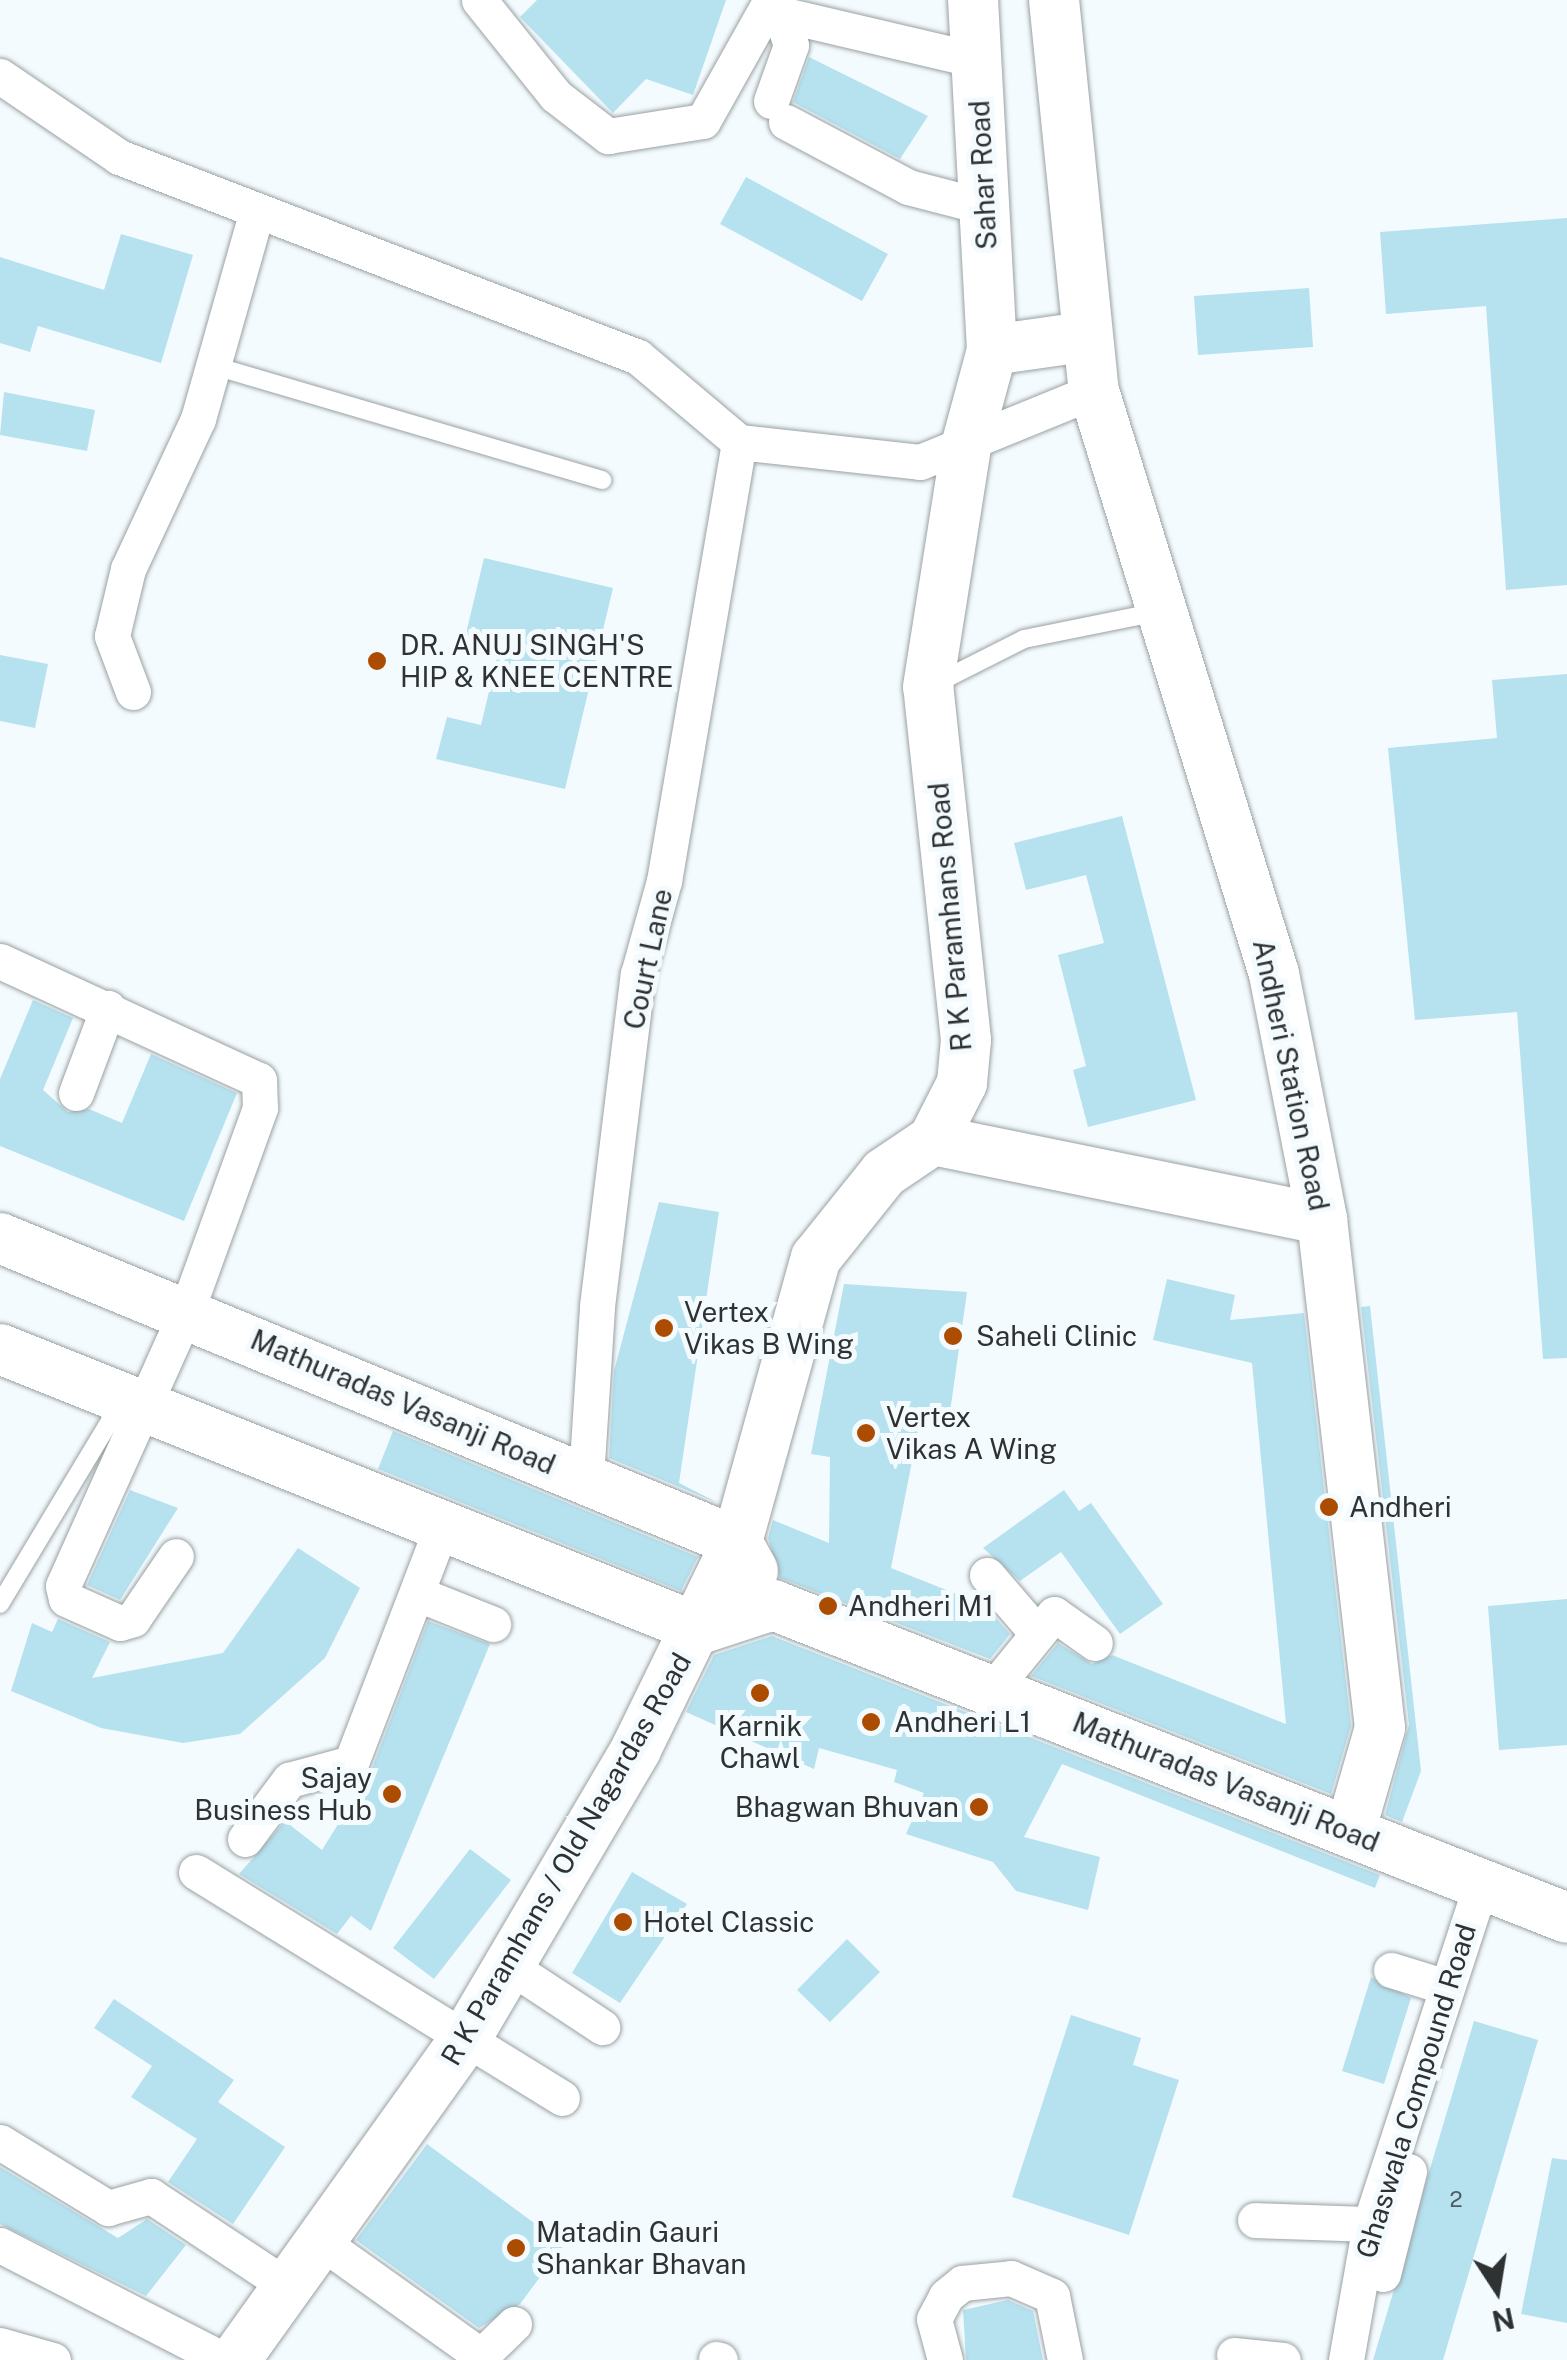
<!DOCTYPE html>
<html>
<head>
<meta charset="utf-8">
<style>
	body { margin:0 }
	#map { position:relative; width:1567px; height:2360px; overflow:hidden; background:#f4fbfe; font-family:"Public Sans",sans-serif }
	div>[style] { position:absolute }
	.building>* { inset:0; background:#b6e1ef }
	.roads { filter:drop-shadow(0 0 2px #9aa1a3) drop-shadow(0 0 2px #9aa1a3) }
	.lane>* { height:18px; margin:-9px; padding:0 9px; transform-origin:9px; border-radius:9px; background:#fff }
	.street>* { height:35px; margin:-17.5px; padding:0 17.5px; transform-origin:17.5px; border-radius:17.5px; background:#fff }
	.secondary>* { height:50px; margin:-25px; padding:0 25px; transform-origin:25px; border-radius:25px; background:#fff }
	.dots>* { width:28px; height:28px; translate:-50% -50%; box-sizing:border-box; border:5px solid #f4fbfe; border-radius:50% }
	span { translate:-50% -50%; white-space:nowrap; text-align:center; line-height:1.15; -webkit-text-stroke:10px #f4fbfe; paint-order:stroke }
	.number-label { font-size:22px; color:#515e61 }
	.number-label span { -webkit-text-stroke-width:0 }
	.street-label { font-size:28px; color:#2f3232 }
	.poi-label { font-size:28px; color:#2f3232 }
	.left { translate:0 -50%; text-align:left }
	.right { translate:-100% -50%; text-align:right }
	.north { position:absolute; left:1447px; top:2240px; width:100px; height:100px; -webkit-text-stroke:8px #f4fbfe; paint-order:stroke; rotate:168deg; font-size:28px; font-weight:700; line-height:40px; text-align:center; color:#2f3232 }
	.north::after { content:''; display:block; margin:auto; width:35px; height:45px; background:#2f3232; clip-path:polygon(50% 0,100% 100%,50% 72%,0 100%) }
</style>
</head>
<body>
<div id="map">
	<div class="building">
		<i style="clip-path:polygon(537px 0,726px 0,693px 95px,646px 79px,613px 113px,520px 17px)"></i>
		<i style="clip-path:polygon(809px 57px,928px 116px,900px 159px,793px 102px)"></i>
		<i style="clip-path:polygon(746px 177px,888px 254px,862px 301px,720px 224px)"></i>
		<i style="clip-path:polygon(1567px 218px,1567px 585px,1506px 590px,1486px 306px,1386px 314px,1380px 232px)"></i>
		<i style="clip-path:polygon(121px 234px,193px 255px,161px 363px,38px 326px,30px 352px,0 343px,0 257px,104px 290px)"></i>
		<i style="clip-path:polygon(1309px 288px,1313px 347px,1198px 355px,1194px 296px)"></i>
		<i style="clip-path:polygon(4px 392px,95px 410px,87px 451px,0 435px)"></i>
		<i style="clip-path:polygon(484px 558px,613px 588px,565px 789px,436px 759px,447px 717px,481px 725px,498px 654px,463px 646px)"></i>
		<i style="clip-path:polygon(0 655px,48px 664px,35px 728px,0 721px)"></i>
		<i style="clip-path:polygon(1567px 674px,1567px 1358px,1543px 1359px,1517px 1012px,1415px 1020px,1388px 748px,1497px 738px,1492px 680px)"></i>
		<i style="clip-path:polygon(1122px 816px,1196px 1100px,1088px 1127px,1073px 1070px,1086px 1066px,1058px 955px,1104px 943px,1086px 875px,1026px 890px,1014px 843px)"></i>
		<i style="clip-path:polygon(33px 1000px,73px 1018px,43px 1090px,68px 1112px,89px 1109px,122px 1123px,151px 1054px,237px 1093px,184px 1221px,0 1146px,0 1079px)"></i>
		<i style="clip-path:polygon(659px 1202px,719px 1212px,679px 1483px,718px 1503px,609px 1458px,614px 1371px)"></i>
		<i style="clip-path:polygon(1167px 1279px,1235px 1295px,1230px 1320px,1304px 1313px,1351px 1726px,1331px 1794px,1031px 1676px,1058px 1643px,1092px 1664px,1112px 1655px,1286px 1724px,1252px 1363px,1153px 1340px)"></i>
		<i style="clip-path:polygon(844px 1284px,967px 1292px,950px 1412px,922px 1411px,891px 1568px,984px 1605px,1010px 1634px,990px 1659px,780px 1578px,768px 1538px,773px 1520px,829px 1543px,830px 1457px,811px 1454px)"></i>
		<i style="clip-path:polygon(1370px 1306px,1421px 1771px,1402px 1822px,1385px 1815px,1409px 1725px,1361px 1307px)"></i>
		<i style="clip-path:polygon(393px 1431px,698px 1557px,681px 1591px,378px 1469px)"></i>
		<i style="clip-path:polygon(130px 1490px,178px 1508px,120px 1600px,87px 1585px)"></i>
		<i style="clip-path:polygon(1064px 1490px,1079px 1511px,1091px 1503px,1163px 1604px,1120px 1634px,1061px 1552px,1020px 1581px,983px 1548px)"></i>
		<i style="clip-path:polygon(298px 1548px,360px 1588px,325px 1658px,240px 1734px,183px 1743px,101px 1728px,11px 1691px,32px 1623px,52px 1632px,58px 1619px,110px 1642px,92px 1678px,223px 1653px)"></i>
		<i style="clip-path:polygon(1567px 1599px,1567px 1745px,1499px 1750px,1488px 1606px)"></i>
		<i style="clip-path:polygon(428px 1621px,490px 1644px,371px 1931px,351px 1916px,337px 1934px,239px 1874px,285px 1821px,322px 1850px,371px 1771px)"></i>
		<i style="clip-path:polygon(772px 1636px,1380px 1875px,1375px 1888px,1062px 1764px,1024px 1837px,1100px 1857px,1088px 1910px,1016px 1891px,993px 1862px,906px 1834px,924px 1793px,894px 1782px,897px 1770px,819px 1748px,814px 1769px,686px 1712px,714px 1655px)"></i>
		<i style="clip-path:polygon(470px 1849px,511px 1880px,434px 1979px,393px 1948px)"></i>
		<i style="clip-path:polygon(632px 1872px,687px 1904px,620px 2003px,572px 1973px)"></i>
		<i style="clip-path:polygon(847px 1939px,880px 1972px,830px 2022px,797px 1990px)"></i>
		<i style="clip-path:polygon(1371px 1977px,1411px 1998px,1384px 2084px,1342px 2071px)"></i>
		<i style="clip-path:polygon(114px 1999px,234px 2080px,218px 2102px,285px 2147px,233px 2224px,168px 2182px,197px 2139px,131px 2097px,152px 2066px,94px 2028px)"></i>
		<i style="clip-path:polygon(1071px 2015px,1141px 2038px,1133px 2065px,1179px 2080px,1129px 2235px,1012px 2197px)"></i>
		<i style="clip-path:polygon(1474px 2021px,1538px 2040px,1443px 2360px,1373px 2360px)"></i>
		<i style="clip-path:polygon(427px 2144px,564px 2245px,520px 2304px,479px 2328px,356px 2240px)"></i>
		<i style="clip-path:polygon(1552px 2158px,1567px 2160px,1567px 2323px,1521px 2314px)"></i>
		<i style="clip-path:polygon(0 2167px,118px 2238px,147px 2219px,186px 2245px,146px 2296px,0 2224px)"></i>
		<i style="clip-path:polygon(1008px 2300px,1033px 2311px,1043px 2360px,966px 2360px,963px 2310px)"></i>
	</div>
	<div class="roads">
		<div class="lane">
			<i style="left:211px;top:365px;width:408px;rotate:16.4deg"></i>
			<i style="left:937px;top:683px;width:97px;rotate:-26.8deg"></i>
			<i style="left:1024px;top:639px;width:137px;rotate:-11.4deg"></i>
			<i style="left:0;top:1604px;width:235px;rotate:-59deg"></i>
		</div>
		<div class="street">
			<i style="left:479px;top:0;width:123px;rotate:51.3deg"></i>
			<i style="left:556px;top:96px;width:66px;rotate:37.6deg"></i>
			<i style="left:608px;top:136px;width:96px;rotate:-9deg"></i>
			<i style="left:703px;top:121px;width:139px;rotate:-60.7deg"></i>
			<i style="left:789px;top:16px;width:192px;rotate:13.2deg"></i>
			<i style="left:0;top:76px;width:144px;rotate:34.2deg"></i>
			<i style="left:119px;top:157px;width:556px;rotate:21.07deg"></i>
			<i style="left:638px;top:357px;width:132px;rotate:40.1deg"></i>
			<i style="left:739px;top:442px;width:182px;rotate:6.3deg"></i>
			<i style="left:920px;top:462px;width:188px;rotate:-22.2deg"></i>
			<i style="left:771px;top:101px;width:59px;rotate:-70.3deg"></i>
			<i style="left:791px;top:45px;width:46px;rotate:-108.8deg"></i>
			<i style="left:786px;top:122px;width:138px;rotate:28deg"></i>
			<i style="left:908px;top:187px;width:80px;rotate:14.6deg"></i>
			<i style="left:133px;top:692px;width:60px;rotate:-110.6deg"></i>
			<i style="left:112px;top:636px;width:69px;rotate:-76.6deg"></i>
			<i style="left:128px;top:569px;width:166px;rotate:-65deg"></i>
			<i style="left:198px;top:419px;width:216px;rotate:-74.2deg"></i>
			<i style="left:0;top:961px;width:285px;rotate:24.7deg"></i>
			<i style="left:259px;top:1080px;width:28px;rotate:88deg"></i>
			<i style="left:260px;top:1108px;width:217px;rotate:109.9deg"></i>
			<i style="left:186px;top:1312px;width:300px;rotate:114.2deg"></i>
			<i style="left:63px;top:1586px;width:13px;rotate:77deg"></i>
			<i style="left:66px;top:1599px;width:59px;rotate:24deg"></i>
			<i style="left:120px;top:1623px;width:14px;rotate:-17deg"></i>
			<i style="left:133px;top:1619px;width:76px;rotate:-55.7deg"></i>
			<i style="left:76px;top:1093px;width:91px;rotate:-69.4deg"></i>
			<i style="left:586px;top:1478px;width:172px;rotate:-86.3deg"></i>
			<i style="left:597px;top:1306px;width:335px;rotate:-83deg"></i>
			<i style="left:638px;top:974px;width:97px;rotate:-74.4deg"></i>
			<i style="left:664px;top:881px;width:445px;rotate:-80.3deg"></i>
			<i style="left:987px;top:1575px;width:74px;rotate:49.4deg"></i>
			<i style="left:418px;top:1594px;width:81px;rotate:21.8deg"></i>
			<i style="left:992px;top:1690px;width:98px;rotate:-50.8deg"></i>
			<i style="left:1054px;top:1614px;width:50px;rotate:35.3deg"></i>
			<i style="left:245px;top:1839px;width:74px;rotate:-53.3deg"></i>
			<i style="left:289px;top:1780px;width:64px;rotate:-15.3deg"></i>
			<i style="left:351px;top:1763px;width:254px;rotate:-69deg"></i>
			<i style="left:196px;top:1872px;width:430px;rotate:31.7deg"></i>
			<i style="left:508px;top:1965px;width:113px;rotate:33.4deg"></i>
			<i style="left:1391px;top:1970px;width:58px;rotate:17.2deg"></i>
			<i style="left:0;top:2142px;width:127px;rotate:31.4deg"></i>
			<i style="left:108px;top:2208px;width:45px;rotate:-15.6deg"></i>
			<i style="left:151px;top:2196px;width:163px;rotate:33.5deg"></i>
			<i style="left:1255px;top:2220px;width:115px;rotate:2deg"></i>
			<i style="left:320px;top:2241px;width:198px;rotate:35.5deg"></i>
			<i style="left:481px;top:2356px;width:46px;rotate:-44.1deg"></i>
			<i style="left:0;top:2245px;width:252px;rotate:27.2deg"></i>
			<i style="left:1383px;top:2274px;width:106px;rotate:-75.8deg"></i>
			<i style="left:0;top:2345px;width:55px;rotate:15.8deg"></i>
			<i style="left:1234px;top:2355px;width:49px;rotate:5.8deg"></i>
			<i style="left:716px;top:2359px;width:4px;rotate:14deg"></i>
			<i style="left:945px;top:2360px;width:42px;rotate:-105deg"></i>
			<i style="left:934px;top:2319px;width:26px;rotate:-62deg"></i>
			<i style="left:946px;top:2296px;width:21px;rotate:-39deg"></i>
			<i style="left:962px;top:2283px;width:49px;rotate:-5.8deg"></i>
			<i style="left:1011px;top:2278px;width:45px;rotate:23.7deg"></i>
			<i style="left:1052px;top:2296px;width:65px;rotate:78.5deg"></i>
			<i style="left:1346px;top:2360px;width:138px;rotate:-80deg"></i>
			<i style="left:1370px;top:2224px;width:360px;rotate:-71.9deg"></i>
		</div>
		<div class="secondary">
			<i style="left:1054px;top:0;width:393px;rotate:84.2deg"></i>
			<i style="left:1094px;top:391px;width:610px;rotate:72.84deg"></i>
			<i style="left:1274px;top:974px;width:250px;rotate:78.9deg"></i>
			<i style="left:1322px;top:1219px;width:512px;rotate:83.5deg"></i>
			<i style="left:1380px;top:1728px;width:108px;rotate:106.1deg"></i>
			<i style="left:992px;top:350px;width:92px;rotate:-8.1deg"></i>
			<i style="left:933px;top:1140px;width:397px;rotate:11.5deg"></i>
			<i style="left:0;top:1238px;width:797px;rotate:22.42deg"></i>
			<i style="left:737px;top:1542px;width:33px;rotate:61deg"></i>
			<i style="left:0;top:1349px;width:754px;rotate:21.8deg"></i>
			<i style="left:700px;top:1629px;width:77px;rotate:-18.2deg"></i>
			<i style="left:773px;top:1605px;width:853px;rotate:21.51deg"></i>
			<i style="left:235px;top:2360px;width:402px;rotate:-54.4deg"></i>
			<i style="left:469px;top:2033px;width:329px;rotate:-59.5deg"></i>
			<i style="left:636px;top:1749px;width:230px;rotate:-64deg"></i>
			<i style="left:737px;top:1542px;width:295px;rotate:-74.5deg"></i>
			<i style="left:816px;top:1258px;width:109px;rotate:-51.3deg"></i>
			<i style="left:884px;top:1173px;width:59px;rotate:-34deg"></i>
			<i style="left:933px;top:1140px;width:64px;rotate:-63deg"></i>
			<i style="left:962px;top:1083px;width:43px;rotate:-84.7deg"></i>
			<i style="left:966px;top:1040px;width:355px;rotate:-96.1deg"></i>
			<i style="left:928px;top:687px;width:244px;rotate:-81deg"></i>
			<i style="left:966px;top:446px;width:99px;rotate:-74.8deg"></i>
			<i style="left:992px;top:350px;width:351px;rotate:-93.1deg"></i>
		</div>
	</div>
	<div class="dots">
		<i style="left:377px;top:661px;background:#ac4c01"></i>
		<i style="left:664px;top:1328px;background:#ac4c01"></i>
		<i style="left:953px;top:1336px;background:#ac4c01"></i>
		<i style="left:866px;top:1433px;background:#ac4c01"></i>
		<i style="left:1329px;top:1507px;background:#ac4c01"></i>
		<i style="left:828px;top:1606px;background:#ac4c01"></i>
		<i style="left:760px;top:1693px;background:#ac4c01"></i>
		<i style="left:871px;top:1722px;background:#ac4c01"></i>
		<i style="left:392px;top:1794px;background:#ac4c01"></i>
		<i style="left:979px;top:1807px;background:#ac4c01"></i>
		<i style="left:623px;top:1922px;background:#ac4c01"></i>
		<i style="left:516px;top:2248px;background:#ac4c01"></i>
	</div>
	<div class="number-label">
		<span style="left:1456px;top:2200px">2</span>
	</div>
	<div class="street-label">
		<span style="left:983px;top:175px;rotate:-93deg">Sahar Road</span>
		<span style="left:950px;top:917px;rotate:-95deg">R K Paramhans Road</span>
		<span style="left:648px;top:959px;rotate:-78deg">Court Lane</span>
		<span style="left:1291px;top:1075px;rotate:78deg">Andheri Station Road</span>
		<span style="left:403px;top:1402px;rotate:23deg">Mathuradas Vasanji Road</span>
		<span style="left:1226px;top:1782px;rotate:22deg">Mathuradas Vasanji Road</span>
		<span style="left:566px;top:1859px;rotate:-60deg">R K Paramhans / Old Nagardas Road</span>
		<span style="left:1416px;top:2091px;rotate:-73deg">Ghaswala Compound Road</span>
	</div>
	<div class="poi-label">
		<span class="left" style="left:400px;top:661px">DR. ANUJ SINGH'S<br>HIP &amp; KNEE CENTRE</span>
		<span class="left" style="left:684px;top:1328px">Vertex<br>Vikas B Wing</span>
		<span class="left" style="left:976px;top:1336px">Saheli Clinic</span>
		<span class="left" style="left:886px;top:1433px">Vertex<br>Vikas A Wing</span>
		<span class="left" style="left:1349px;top:1507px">Andheri</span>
		<span class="left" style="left:848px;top:1606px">Andheri M1</span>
		<span class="left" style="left:894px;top:1722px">Andheri L1</span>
		<span style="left:760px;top:1742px">Karnik<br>Chawl</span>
		<span class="right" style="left:372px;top:1794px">Sajay<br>Business Hub</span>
		<span class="right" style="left:959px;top:1807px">Bhagwan Bhuvan</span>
		<span class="left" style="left:643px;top:1922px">Hotel Classic</span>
		<span class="left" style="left:536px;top:2248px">Matadin Gauri<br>Shankar Bhavan</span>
	</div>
	<div class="north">N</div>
</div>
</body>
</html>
